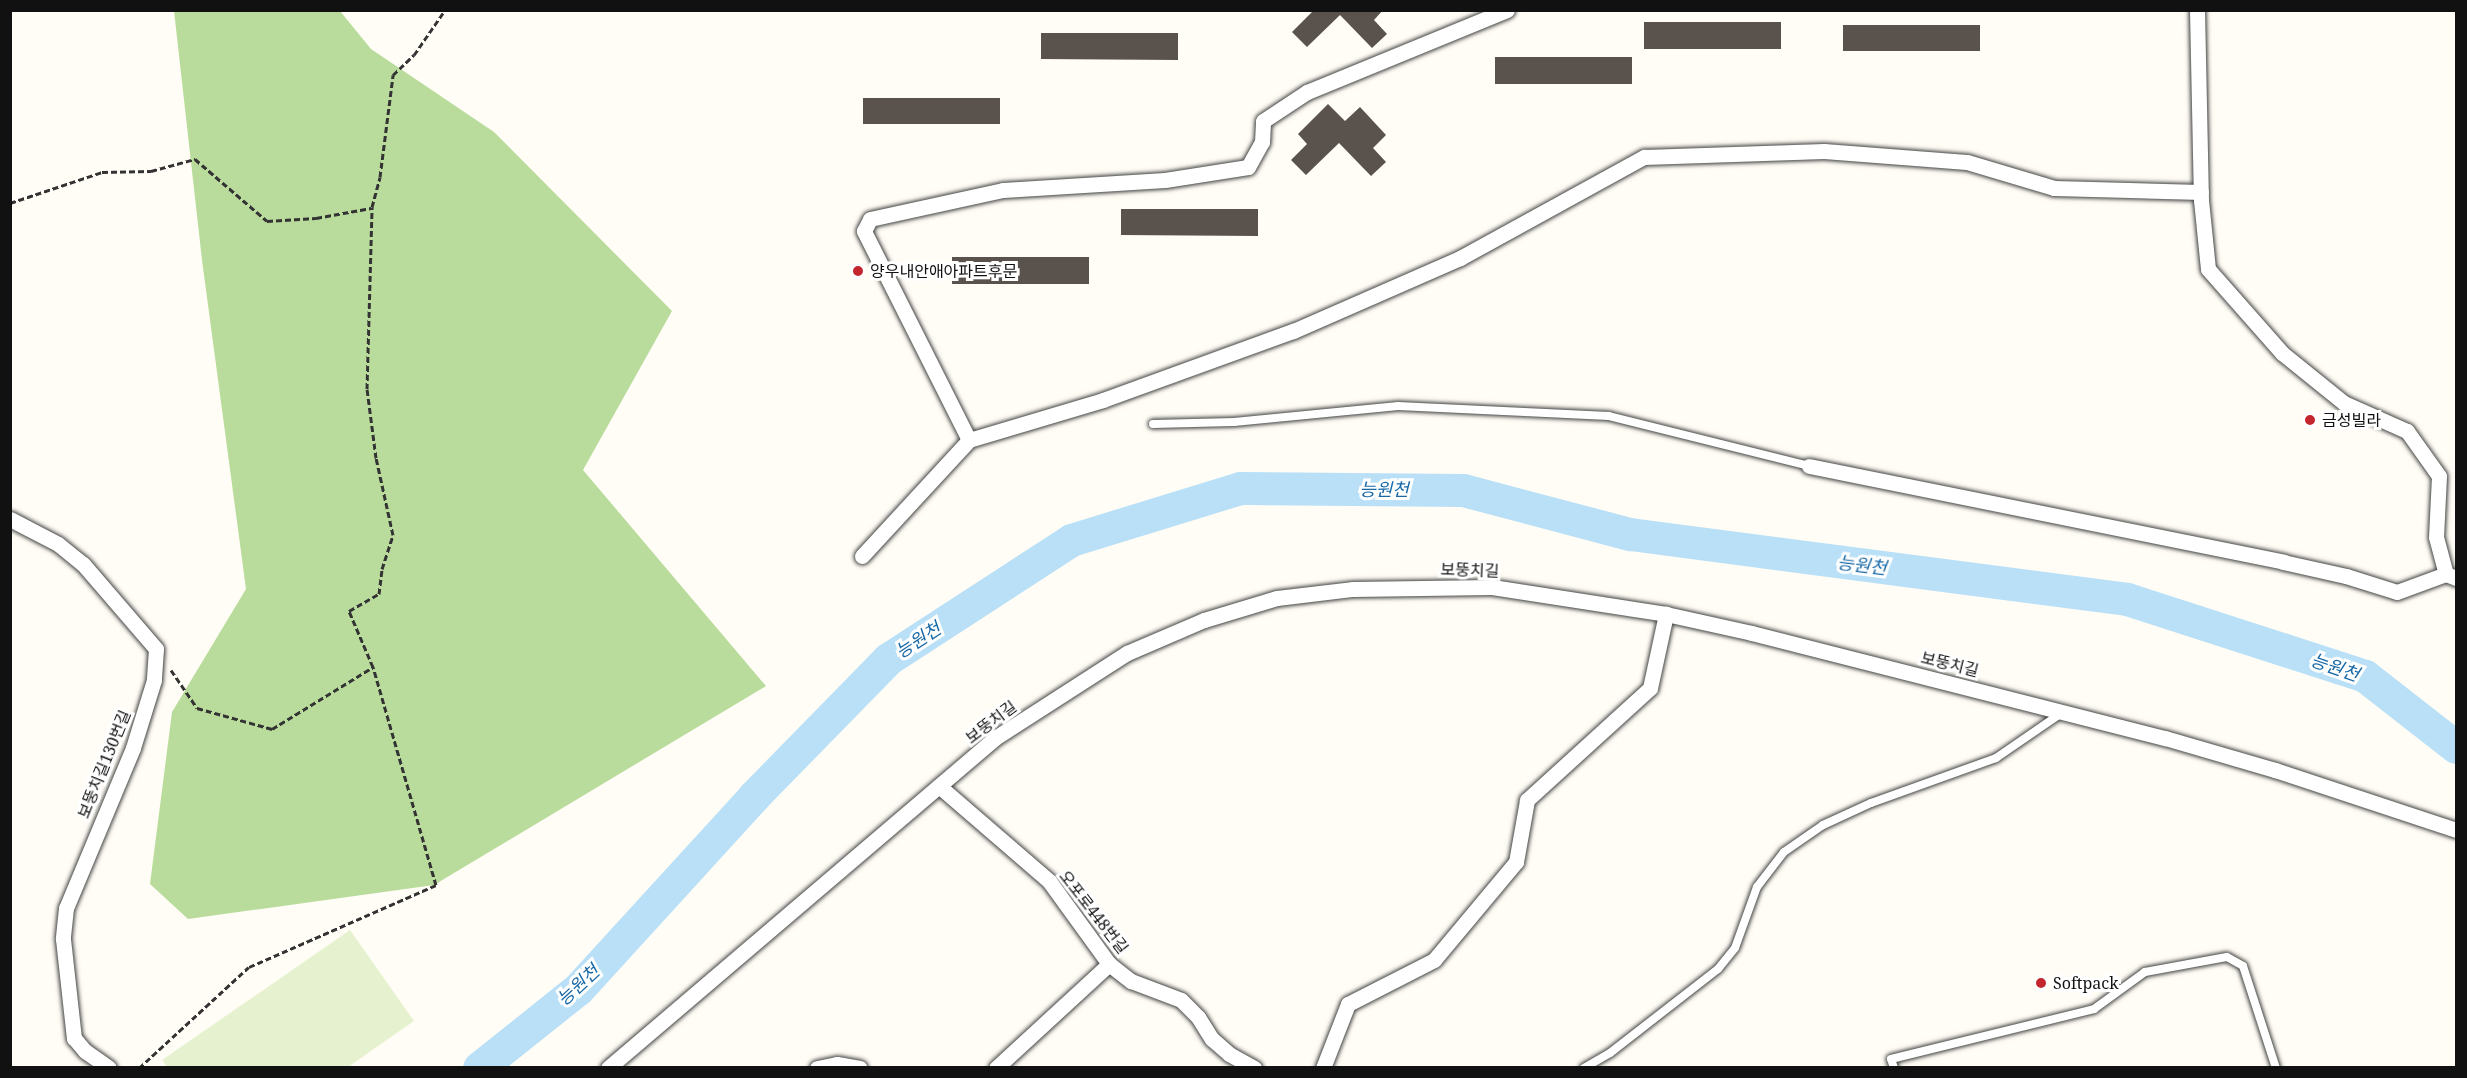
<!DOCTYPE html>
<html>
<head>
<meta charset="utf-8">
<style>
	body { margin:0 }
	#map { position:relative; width:2467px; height:1078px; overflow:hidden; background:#fffdf5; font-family:"Noto Serif","Noto Sans KR",serif }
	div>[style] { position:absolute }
	.forest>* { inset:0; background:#b9dc9c }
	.pitch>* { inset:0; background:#e6f2cf }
	.river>* { height:33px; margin:-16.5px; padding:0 16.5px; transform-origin:16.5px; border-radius:16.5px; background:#b9e0f7 }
	.building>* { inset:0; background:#5a524d }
	.path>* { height:3px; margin-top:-1.5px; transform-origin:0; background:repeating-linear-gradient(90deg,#333 0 6px,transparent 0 9px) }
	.roads { filter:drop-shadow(0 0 2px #444) drop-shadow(0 0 2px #444) }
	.lane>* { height:8px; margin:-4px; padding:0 4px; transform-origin:4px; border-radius:4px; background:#fff }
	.street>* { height:15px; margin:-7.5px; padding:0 7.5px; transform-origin:7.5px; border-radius:7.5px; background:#fff }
	.dots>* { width:16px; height:16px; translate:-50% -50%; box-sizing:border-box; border:3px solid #fff; border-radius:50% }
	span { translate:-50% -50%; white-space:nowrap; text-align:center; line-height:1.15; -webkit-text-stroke:6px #fff; paint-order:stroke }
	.poi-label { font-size:16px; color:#111 }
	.left { translate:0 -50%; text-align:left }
	.street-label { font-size:16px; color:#111 }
	.water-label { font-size:18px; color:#1768a6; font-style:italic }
	.frame { position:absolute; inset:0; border:12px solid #111; pointer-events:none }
</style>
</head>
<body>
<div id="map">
	<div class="forest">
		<i style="clip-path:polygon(174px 11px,340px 11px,371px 49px,494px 132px,672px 311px,583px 470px,766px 686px,434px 885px,188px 919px,150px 884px,172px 712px,246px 589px,202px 260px)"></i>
	</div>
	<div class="pitch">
		<i style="clip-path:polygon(350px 930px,414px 1021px,348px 1067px,167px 1067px,162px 1060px)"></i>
	</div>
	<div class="river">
		<i style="left:479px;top:1068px;width:127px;rotate:-38.6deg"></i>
		<i style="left:578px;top:989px;width:261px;rotate:-47.6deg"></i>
		<i style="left:754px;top:796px;width:192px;rotate:-45.6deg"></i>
		<i style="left:888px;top:659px;width:218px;rotate:-33deg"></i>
		<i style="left:1071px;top:540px;width:177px;rotate:-17.1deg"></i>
		<i style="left:1240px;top:488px;width:223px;rotate:0.5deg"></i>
		<i style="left:1463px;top:490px;width:173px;rotate:14.8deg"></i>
		<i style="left:1630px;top:534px;width:501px;rotate:7.45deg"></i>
		<i style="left:2127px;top:599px;width:250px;rotate:17.9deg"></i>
		<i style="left:2365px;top:676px;width:115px;rotate:38deg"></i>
	</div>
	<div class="building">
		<i style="clip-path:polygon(1314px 10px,1383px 10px,1374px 20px,1387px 34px,1372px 48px,1340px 15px,1307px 47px,1292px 32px)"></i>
		<i style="clip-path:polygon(1644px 22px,1781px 22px,1781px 49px,1644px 49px)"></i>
		<i style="clip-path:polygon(1843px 25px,1980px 25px,1980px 51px,1843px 51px)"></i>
		<i style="clip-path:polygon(1041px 33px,1178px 33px,1178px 60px,1041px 59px)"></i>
		<i style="clip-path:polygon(1495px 57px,1632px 57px,1632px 84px,1495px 84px)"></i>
		<i style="clip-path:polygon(863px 98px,1000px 98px,1000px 124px,863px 124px)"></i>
		<i style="clip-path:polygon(1328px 104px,1345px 121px,1360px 107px,1386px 135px,1373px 148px,1386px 162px,1371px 176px,1339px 143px,1306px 175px,1291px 160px,1307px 144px,1298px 134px)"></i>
		<i style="clip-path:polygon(1121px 209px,1258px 209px,1258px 236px,1121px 235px)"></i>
		<i style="clip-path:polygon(952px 257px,1089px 257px,1089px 284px,952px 284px)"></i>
	</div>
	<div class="path">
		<i style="left:10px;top:203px;width:97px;rotate:-18.6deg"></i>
		<i style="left:102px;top:172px;width:49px;rotate:-1.2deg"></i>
		<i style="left:151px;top:171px;width:46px;rotate:-15.3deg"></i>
		<i style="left:195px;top:159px;width:95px;rotate:40.7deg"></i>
		<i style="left:267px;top:221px;width:49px;rotate:-3.5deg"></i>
		<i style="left:316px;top:218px;width:56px;rotate:-10.3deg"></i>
		<i style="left:171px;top:670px;width:46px;rotate:55.6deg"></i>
		<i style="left:197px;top:708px;width:78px;rotate:15.6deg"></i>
		<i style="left:272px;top:729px;width:119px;rotate:-31.5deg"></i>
		<i style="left:373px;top:667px;width:61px;rotate:-113.2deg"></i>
		<i style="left:349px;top:611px;width:34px;rotate:-30deg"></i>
		<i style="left:379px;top:594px;width:25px;rotate:-83deg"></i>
		<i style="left:382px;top:569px;width:36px;rotate:-72deg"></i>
		<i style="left:393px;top:535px;width:79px;rotate:-102.4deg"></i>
		<i style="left:376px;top:458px;width:70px;rotate:-97.4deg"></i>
		<i style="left:367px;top:389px;width:182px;rotate:-88.4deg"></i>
		<i style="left:372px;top:207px;width:31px;rotate:-75deg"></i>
		<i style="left:380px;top:177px;width:103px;rotate:-82.7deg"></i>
		<i style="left:393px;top:75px;width:29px;rotate:-44deg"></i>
		<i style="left:414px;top:55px;width:55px;rotate:-55.4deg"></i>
		<i style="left:139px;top:1068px;width:149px;rotate:-42.6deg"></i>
		<i style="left:249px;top:967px;width:204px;rotate:-23.7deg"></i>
		<i style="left:436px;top:885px;width:227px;rotate:-106.1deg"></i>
	</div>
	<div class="roads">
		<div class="lane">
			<i style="left:1153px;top:424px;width:81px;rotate:-1.4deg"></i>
			<i style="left:1234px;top:422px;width:165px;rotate:-5.6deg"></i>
			<i style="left:1398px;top:406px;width:211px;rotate:2.7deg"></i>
			<i style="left:1609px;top:416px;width:206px;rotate:14deg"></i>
			<i style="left:1584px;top:1068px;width:30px;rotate:-30deg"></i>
			<i style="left:1610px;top:1053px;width:137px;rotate:-37.9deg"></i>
			<i style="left:1718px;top:969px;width:27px;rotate:-51deg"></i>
			<i style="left:1735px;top:948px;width:65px;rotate:-70.2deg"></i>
			<i style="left:1757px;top:887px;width:44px;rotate:-52.4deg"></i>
			<i style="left:1784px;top:852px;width:47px;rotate:-34.7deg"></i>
			<i style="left:1823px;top:825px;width:53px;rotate:-24.6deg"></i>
			<i style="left:1871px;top:803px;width:133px;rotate:-19.8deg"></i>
			<i style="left:1996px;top:758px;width:81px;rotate:-34.5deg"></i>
			<i style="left:1894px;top:1068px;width:9px;rotate:-108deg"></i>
			<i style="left:1891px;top:1059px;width:209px;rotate:-13.8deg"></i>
			<i style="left:2094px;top:1009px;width:63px;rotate:-36deg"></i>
			<i style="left:2145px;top:972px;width:83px;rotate:-10.4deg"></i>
			<i style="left:2227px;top:957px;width:18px;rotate:29deg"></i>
			<i style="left:2243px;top:966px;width:107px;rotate:72.1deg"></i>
		</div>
		<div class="street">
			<i style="left:2197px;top:10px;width:190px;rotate:88.8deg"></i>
			<i style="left:2201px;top:200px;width:69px;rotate:84.2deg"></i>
			<i style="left:2208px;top:269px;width:112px;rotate:48.6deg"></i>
			<i style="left:2282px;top:353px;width:80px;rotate:38.9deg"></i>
			<i style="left:2344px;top:403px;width:69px;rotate:24deg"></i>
			<i style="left:2407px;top:431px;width:55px;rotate:54.6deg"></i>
			<i style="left:2439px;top:476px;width:61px;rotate:92.8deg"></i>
			<i style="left:2436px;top:537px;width:38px;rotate:75deg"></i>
			<i style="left:2446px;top:574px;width:11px;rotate:22deg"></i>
			<i style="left:969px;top:440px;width:234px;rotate:-116.7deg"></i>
			<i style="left:864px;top:231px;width:13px;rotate:-63deg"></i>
			<i style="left:870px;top:219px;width:136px;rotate:-12.3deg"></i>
			<i style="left:1003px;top:190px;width:162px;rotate:-3.5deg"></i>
			<i style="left:1165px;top:180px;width:84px;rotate:-8.9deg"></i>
			<i style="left:1248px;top:167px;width:29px;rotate:-61deg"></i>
			<i style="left:1262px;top:142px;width:21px;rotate:-87deg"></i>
			<i style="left:1263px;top:121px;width:53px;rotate:-33.4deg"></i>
			<i style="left:1307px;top:92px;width:216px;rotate:-22.3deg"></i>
			<i style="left:1809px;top:466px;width:484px;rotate:11.4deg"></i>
			<i style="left:2283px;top:562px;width:65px;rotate:12.5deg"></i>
			<i style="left:2346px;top:576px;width:53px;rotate:17.4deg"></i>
			<i style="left:2397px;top:592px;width:52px;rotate:-20.2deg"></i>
			<i style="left:10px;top:519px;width:54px;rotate:27.5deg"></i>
			<i style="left:58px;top:544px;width:32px;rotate:39deg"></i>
			<i style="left:83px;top:564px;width:112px;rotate:49.3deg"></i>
			<i style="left:156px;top:649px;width:31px;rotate:94deg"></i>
			<i style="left:154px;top:680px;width:71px;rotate:107.2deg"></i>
			<i style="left:133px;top:748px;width:173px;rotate:112.7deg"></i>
			<i style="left:66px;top:908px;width:31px;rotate:96deg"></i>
			<i style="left:63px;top:939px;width:100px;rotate:83.7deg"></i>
			<i style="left:74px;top:1038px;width:17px;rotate:50deg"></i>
			<i style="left:85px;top:1051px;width:29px;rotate:35deg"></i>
			<i style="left:862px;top:556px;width:158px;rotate:-47.3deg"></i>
			<i style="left:969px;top:440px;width:140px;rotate:-16.6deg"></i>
			<i style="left:1103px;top:400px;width:202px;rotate:-20deg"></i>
			<i style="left:1293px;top:331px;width:182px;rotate:-23.6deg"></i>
			<i style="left:1460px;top:258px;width:210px;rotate:-28.8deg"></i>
			<i style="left:1644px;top:157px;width:180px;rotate:-1.9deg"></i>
			<i style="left:1824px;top:151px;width:143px;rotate:4.4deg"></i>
			<i style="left:1967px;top:162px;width:91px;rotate:16.6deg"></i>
			<i style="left:2054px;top:188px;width:147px;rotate:1.6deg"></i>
			<i style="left:939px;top:786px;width:145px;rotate:40.8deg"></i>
			<i style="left:1049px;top:881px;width:102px;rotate:54.1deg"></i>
			<i style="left:1109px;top:964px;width:28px;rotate:38deg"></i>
			<i style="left:1131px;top:981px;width:53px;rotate:20.8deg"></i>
			<i style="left:1181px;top:1000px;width:24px;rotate:45deg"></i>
			<i style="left:1198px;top:1017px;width:26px;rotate:58deg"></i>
			<i style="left:1212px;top:1039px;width:23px;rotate:41deg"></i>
			<i style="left:1229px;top:1054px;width:29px;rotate:29deg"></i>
			<i style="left:608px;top:1068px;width:509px;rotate:-40.45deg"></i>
			<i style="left:995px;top:738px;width:157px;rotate:-32.8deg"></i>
			<i style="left:1127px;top:653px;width:84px;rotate:-23.2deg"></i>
			<i style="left:1204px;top:620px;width:76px;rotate:-16.8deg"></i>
			<i style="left:1277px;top:598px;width:77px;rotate:-6.8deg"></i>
			<i style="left:1353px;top:589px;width:139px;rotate:-0.8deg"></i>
			<i style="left:1492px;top:587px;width:176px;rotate:8.8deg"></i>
			<i style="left:1666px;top:614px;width:88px;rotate:12.5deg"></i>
			<i style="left:1752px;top:633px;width:426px;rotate:14.3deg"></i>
			<i style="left:2165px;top:738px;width:115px;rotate:16.2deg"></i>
			<i style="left:2275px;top:770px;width:191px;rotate:18.3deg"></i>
			<i style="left:817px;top:1068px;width:20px;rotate:-11deg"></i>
			<i style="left:837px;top:1064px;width:23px;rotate:10deg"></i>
			<i style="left:996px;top:1068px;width:154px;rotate:-42.6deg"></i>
			<i style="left:1323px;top:1068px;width:69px;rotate:-68.7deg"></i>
			<i style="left:1348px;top:1004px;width:97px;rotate:-27.1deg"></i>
			<i style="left:1434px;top:960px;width:128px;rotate:-50.1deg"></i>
			<i style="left:1516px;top:862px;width:63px;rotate:-79.9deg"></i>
			<i style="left:1527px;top:800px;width:166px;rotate:-42.3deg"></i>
			<i style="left:1650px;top:688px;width:76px;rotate:-77.8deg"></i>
		</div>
	</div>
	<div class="dots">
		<i style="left:858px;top:271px;background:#c4262e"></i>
		<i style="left:2310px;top:420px;background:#c4262e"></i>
		<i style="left:2041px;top:983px;background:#c4262e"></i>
	</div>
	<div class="poi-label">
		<span class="left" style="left:870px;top:271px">양우내안애아파트후문</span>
		<span class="left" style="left:2322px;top:420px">금성빌라</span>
		<span class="left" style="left:2053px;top:983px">Softpack</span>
	</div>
	<div class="street-label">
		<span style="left:1470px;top:570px;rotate:2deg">보뚱치길</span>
		<span style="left:1950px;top:664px;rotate:14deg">보뚱치길</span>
		<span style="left:991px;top:722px;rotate:-37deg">보뚱치길</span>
		<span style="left:104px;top:764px;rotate:-68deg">보뚱치길130번길</span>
		<span style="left:1094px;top:912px;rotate:52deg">오포로448번길</span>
	</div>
	<div class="water-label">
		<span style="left:1384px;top:489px">능원천</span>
		<span style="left:1862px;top:565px;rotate:7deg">능원천</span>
		<span style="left:918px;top:640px;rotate:-33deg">능원천</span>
		<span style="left:2335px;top:667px;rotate:19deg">능원천</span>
		<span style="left:578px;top:985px;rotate:-43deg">능원천</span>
	</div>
	<div class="frame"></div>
</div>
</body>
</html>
